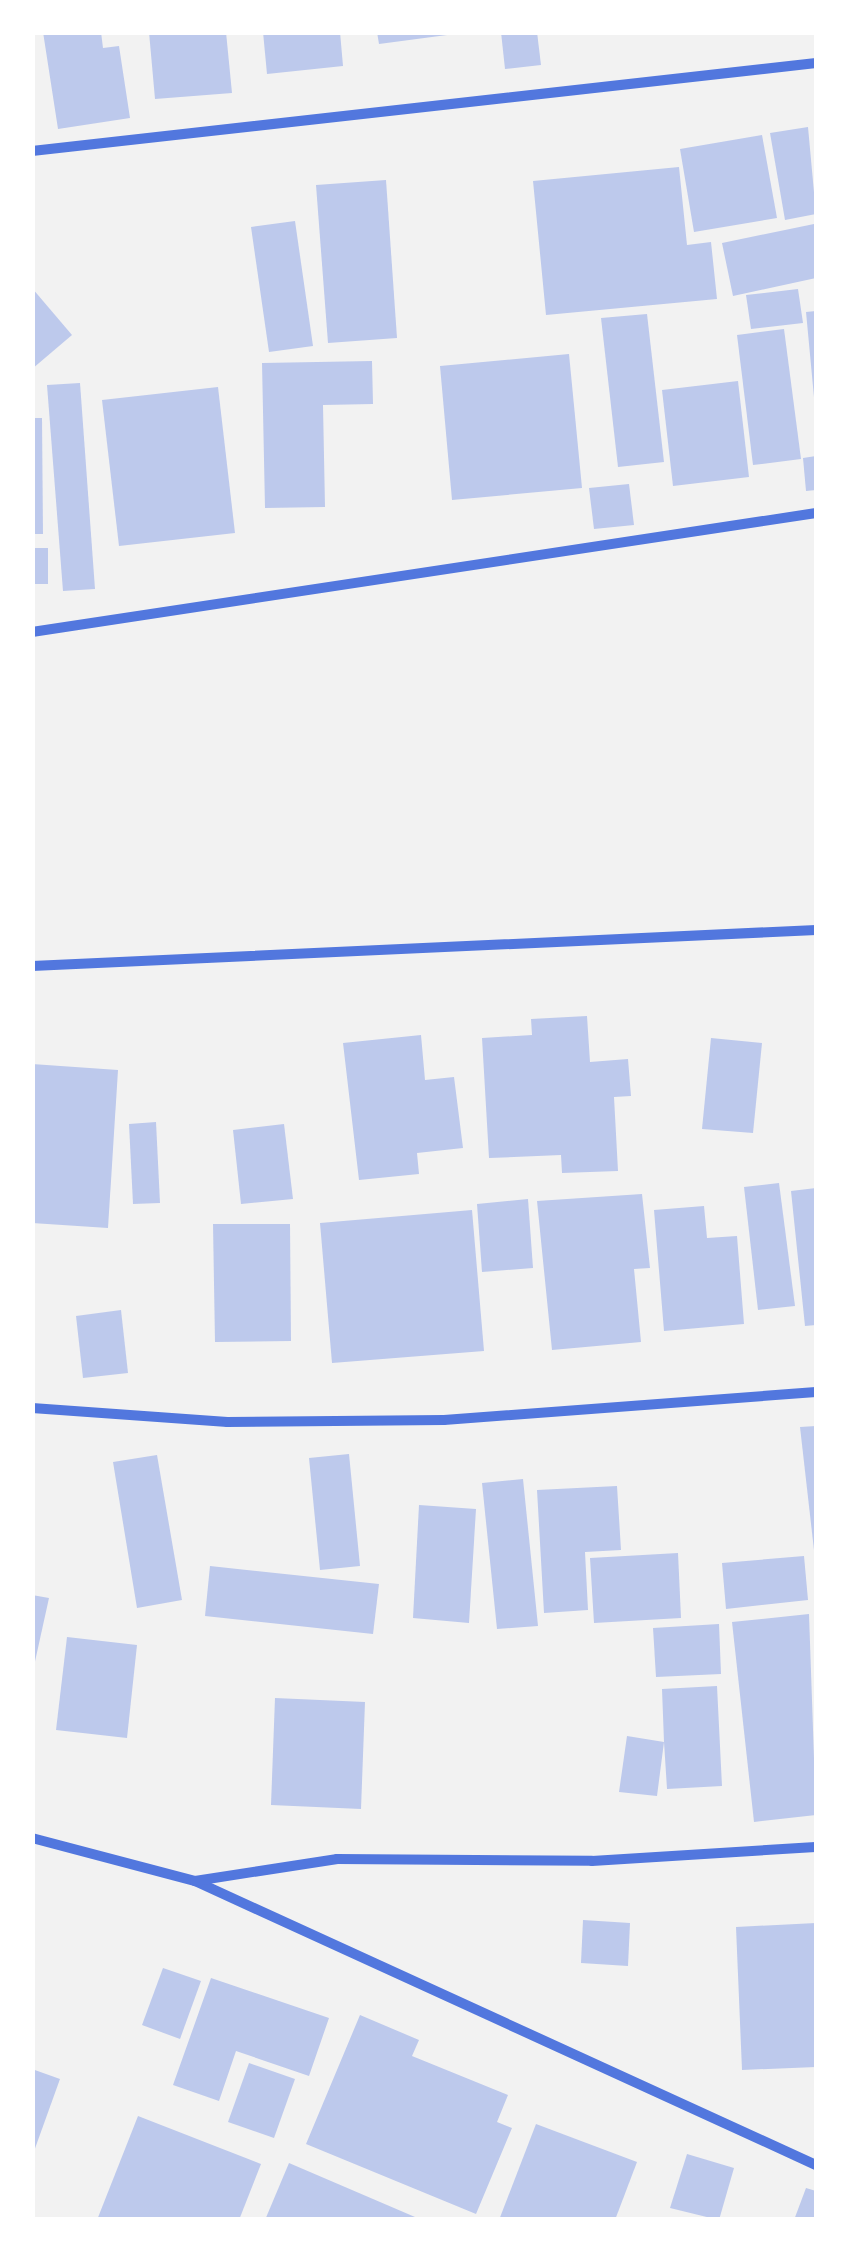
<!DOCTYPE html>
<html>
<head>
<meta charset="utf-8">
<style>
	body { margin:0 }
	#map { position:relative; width:849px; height:2252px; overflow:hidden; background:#f2f2f2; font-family:"Public Sans",sans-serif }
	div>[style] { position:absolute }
	.building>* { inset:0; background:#bdc9ec }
	.minor>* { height:10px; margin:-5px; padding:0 5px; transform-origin:5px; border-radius:5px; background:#5277de }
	span { translate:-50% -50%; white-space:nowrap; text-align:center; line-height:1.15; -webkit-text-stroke:10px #fff; paint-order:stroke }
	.frame { position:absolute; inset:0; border:35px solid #fff; pointer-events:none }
</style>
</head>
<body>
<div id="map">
	<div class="building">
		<i style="clip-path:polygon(43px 32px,101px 32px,103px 48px,119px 46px,130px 118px,58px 129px)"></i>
		<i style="clip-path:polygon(149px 32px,226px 32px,232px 93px,155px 99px)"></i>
		<i style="clip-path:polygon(263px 32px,340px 32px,343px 66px,267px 74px)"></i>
		<i style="clip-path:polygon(377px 32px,447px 32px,447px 35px,379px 44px)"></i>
		<i style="clip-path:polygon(501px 32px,537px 32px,541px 65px,505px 69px)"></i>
		<i style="clip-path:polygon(808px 127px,816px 214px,785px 220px,770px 133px)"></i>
		<i style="clip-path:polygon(762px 135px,777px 218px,694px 232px,680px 149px)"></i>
		<i style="clip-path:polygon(679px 167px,687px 245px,711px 242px,717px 299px,546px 315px,533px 181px)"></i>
		<i style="clip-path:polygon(386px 180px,397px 338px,328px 343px,316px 185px)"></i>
		<i style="clip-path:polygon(295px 221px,313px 346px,269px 352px,251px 227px)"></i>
		<i style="clip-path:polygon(814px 224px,816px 278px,733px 296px,722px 243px)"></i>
		<i style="clip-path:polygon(32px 288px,72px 335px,32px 369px)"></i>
		<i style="clip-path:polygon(798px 289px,803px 323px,751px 329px,746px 295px)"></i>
		<i style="clip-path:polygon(816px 311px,816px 396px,814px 397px,806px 312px)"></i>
		<i style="clip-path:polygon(647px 314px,664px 462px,618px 467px,601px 318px)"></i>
		<i style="clip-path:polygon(784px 329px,801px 459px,753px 465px,737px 335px)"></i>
		<i style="clip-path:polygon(569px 354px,582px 488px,452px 500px,440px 366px)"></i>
		<i style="clip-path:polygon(372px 361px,373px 404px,323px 405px,325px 507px,265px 508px,262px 363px)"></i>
		<i style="clip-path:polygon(738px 381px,749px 477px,673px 486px,662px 390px)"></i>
		<i style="clip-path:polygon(80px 383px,95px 589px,63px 591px,47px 385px)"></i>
		<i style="clip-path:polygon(218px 387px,235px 533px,119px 546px,102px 400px)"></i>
		<i style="clip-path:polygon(32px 418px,42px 418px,43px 534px,32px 534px)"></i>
		<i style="clip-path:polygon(816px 456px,816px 490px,806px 491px,803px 458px)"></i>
		<i style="clip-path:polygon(629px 484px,634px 525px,594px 529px,589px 488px)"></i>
		<i style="clip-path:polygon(32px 548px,48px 548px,48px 584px,32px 584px)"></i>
		<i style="clip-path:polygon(587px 1016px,590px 1062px,628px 1059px,631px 1096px,614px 1097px,618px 1171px,562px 1173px,561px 1155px,489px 1158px,482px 1038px,532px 1035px,531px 1019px)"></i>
		<i style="clip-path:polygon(421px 1035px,425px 1080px,454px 1077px,463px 1148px,417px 1153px,419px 1174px,359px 1180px,343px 1043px)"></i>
		<i style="clip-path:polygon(711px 1038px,762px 1043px,753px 1133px,702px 1129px)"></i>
		<i style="clip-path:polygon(32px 1064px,118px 1070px,108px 1228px,32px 1223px)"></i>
		<i style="clip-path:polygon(156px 1122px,160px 1203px,133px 1204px,129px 1124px)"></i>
		<i style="clip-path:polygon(284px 1124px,293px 1199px,241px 1204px,233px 1130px)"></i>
		<i style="clip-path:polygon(779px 1183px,795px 1306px,758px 1310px,744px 1187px)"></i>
		<i style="clip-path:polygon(816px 1188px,816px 1325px,805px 1326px,791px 1191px)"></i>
		<i style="clip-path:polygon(642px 1194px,650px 1268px,634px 1269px,641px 1342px,552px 1350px,537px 1201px)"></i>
		<i style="clip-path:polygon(528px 1199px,533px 1268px,482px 1272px,477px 1204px)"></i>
		<i style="clip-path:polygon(704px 1206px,707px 1238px,737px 1236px,744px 1324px,664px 1331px,654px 1210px)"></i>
		<i style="clip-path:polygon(472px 1210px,484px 1351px,332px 1363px,320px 1223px)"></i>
		<i style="clip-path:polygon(213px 1224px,290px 1224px,291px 1341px,215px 1342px)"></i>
		<i style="clip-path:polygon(121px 1310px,128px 1373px,83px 1378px,76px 1316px)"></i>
		<i style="clip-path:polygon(816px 1426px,816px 1550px,814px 1550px,800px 1427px)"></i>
		<i style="clip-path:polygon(349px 1454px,360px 1566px,320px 1570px,309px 1458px)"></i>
		<i style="clip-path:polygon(157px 1455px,182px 1600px,137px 1608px,113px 1462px)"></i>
		<i style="clip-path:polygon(523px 1479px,538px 1626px,497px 1629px,482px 1483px)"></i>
		<i style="clip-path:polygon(617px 1486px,621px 1550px,585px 1552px,588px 1610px,544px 1613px,537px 1490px)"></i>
		<i style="clip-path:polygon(419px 1505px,476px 1509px,469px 1623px,413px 1618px)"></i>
		<i style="clip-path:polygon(678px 1553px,681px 1618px,594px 1623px,590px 1558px)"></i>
		<i style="clip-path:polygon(804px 1556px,808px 1600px,726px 1609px,722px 1563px)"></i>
		<i style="clip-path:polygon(210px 1566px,379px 1584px,373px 1634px,205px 1616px)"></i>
		<i style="clip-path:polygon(32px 1595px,49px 1598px,34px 1666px,32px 1666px)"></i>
		<i style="clip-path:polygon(809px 1614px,816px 1815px,754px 1822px,732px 1622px)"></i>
		<i style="clip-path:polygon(719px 1624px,721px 1674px,656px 1677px,653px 1628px)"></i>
		<i style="clip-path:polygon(67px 1637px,137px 1645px,127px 1738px,56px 1730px)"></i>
		<i style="clip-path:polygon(717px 1686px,722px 1786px,667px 1789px,664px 1742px,657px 1796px,619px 1792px,627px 1736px,664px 1742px,662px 1689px)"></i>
		<i style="clip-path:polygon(275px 1698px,365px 1702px,361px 1809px,271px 1805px)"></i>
		<i style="clip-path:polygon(583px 1920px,630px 1923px,628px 1966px,581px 1963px)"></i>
		<i style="clip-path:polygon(816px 1923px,816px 2067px,742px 2070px,736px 1927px)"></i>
		<i style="clip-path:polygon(163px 1968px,201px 1981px,180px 2039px,142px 2025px)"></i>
		<i style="clip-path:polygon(211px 1978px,329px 2018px,309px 2076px,236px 2051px,219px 2101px,173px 2085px)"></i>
		<i style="clip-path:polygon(360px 2015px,419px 2040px,412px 2056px,508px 2095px,497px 2122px,512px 2128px,476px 2214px,306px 2144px)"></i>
		<i style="clip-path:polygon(249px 2063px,295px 2079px,274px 2138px,228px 2122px)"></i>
		<i style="clip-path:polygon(32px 2069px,60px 2079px,33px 2154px,32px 2154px)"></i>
		<i style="clip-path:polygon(138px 2116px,261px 2164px,239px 2220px,97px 2220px)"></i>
		<i style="clip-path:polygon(536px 2124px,637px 2162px,615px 2220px,499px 2220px)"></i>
		<i style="clip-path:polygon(687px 2154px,734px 2168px,719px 2220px,670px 2208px)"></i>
		<i style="clip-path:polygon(289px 2163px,422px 2220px,265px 2220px)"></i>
		<i style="clip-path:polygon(806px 2188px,816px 2191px,816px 2220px,794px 2220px)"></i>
	</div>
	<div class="minor">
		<i style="left:32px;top:151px;width:789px;rotate:-6.4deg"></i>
		<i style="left:32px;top:632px;width:793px;rotate:-8.63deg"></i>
		<i style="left:32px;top:966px;width:785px;rotate:-2.63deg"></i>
		<i style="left:32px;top:1408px;width:196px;rotate:4.1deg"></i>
		<i style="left:227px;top:1422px;width:217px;rotate:-0.5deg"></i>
		<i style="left:444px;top:1420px;width:373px;rotate:-4.3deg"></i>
		<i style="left:32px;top:1838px;width:169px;rotate:14.8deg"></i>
		<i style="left:195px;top:1881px;width:683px;rotate:24.58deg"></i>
		<i style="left:195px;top:1881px;width:144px;rotate:-8.8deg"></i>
		<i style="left:337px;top:1859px;width:255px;rotate:0.4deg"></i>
		<i style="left:592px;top:1861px;width:224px;rotate:-3.6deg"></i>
	</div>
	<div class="frame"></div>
</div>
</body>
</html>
